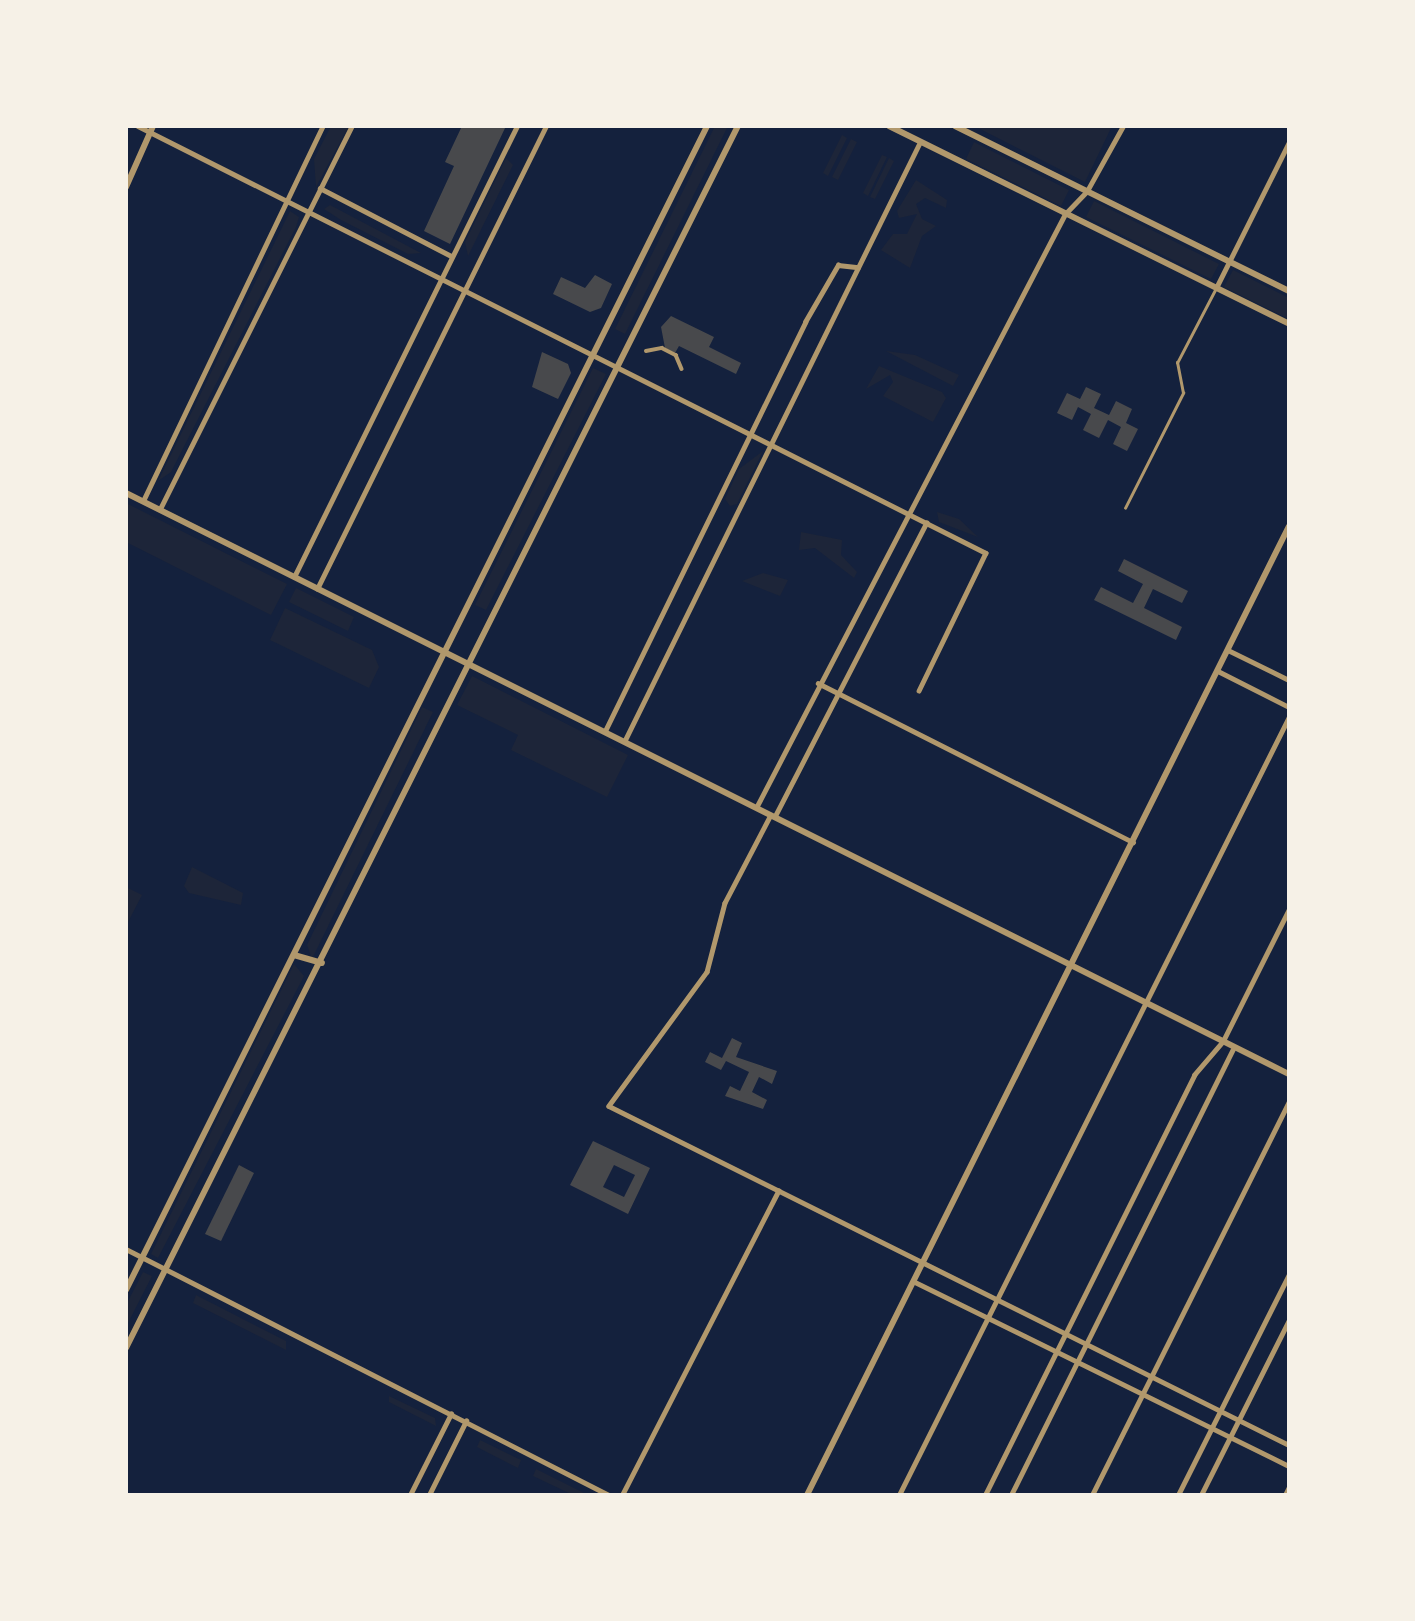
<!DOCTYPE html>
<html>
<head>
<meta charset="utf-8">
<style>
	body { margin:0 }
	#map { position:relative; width:1415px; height:1621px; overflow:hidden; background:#14213d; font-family:Ubuntu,sans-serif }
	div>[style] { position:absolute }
	.green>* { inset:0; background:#1d2539 }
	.building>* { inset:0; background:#48494c }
	.service>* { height:2.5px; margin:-1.25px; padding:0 1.25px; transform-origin:1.25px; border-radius:1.25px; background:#b1986c }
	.pedestrian>* { height:3.5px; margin:-1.75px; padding:0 1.75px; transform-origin:1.75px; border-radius:1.75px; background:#b1986c }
	.minor>* { height:4.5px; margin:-2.25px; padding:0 2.25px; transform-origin:2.25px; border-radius:2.25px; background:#b1986c }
	.tertiary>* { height:6px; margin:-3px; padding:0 3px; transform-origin:3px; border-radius:3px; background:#b1986c }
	span { translate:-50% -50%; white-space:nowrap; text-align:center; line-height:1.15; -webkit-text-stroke:6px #f6f1e7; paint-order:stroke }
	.frame { position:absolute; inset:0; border:128px solid #f6f1e7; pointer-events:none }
</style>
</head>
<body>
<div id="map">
	<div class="green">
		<i style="clip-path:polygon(331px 126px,349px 126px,316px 187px,314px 159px)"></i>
		<i style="clip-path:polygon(715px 126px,728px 126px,625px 334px,615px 329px)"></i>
		<i style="clip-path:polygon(974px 126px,1112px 126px,1085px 182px)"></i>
		<i style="clip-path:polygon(842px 135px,847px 138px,828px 176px,823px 173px)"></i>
		<i style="clip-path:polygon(851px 139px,857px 142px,838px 180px,832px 177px)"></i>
		<i style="clip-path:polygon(974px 142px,1069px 190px,1061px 206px,966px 159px)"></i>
		<i style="clip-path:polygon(882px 155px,887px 157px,868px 196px,863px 193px)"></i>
		<i style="clip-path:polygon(506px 158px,513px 165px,468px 256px,465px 242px)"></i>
		<i style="clip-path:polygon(889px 158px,894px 161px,875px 199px,870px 197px)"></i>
		<i style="clip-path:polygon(916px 180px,947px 200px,946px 208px,925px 198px,916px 204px,922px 219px,936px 226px,922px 236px,910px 268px,881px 250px,893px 234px,907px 234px,917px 214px,899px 218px,897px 211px)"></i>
		<i style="clip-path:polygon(1094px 201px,1219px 264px,1211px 279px,1086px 217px)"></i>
		<i style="clip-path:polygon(330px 205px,421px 253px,408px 254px,341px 220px,324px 209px)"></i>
		<i style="clip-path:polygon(290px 211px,299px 217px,296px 227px,171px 472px,158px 481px)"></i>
		<i style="clip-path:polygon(1233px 270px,1289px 298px,1289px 319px,1224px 287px)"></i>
		<i style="clip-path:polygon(886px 351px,915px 355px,959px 375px,953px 386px)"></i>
		<i style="clip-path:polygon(879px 366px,942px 392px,946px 398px,933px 422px,883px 396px,893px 382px,890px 375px,866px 389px)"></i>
		<i style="clip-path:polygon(593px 368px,606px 374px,486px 610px,475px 605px)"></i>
		<i style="clip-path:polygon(763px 451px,737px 504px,730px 506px,725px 499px,739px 469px)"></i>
		<i style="clip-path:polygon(126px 503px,287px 584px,271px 615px,126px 542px)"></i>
		<i style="clip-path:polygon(937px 512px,959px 519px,978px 537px,939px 522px)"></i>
		<i style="clip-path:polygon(801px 532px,842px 540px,841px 555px,857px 572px,854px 578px,815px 548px,799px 550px)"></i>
		<i style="clip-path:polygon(763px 573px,788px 580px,780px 596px,742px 581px)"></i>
		<i style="clip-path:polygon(296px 588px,354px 617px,348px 631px,289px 602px)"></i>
		<i style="clip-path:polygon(285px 608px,372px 650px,379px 667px,369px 688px,270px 640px)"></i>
		<i style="clip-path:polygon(472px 676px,628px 755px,607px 797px,511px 750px,518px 735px,457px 705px)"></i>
		<i style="clip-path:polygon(422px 707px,433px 712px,312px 959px,307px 945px)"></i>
		<i style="clip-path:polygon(192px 867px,243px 893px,241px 905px,189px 893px,184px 886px)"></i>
		<i style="clip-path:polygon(126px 887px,142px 895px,126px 926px)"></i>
		<i style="clip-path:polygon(294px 964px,304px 976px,158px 1258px,151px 1254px)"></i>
		<i style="clip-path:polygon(143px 1272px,152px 1276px,126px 1327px,126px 1305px)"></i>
		<i style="clip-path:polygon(196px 1295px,286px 1341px,286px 1350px,193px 1303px)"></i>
		<i style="clip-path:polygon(389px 1396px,435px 1418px,436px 1426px,389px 1402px)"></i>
		<i style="clip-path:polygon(480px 1440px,521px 1460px,518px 1468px,477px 1447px)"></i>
		<i style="clip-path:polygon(536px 1469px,588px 1495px,573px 1495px,533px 1476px)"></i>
	</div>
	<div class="building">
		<i style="clip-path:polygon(462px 126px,506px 126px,450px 244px,424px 231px,454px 166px,445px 162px)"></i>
		<i style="clip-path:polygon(595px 275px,612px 284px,601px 308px,590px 312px,553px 294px,561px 277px,585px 288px)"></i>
		<i style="clip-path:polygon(671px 316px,714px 337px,709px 347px,741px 363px,736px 374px,679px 346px,675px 353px,665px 348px,661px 327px)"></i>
		<i style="clip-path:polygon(542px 352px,568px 364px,571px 373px,558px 399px,532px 387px)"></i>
		<i style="clip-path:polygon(1086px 387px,1101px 394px,1094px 408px,1109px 415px,1116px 401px,1132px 409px,1126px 423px,1138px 429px,1127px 451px,1113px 444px,1121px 427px,1108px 420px,1099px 438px,1083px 430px,1091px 414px,1078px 407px,1072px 420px,1057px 413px,1067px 393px,1080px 399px)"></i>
		<i style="clip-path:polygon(1124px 559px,1188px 591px,1182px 603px,1153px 589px,1144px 608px,1182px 627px,1176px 640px,1094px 600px,1101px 587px,1133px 603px,1143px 584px,1118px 571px)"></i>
		<i style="clip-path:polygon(732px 1038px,742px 1043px,736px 1057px,777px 1071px,772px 1084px,759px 1077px,752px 1092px,767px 1100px,763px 1109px,725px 1096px,730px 1086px,740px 1091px,749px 1072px,726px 1061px,721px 1070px,705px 1062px,710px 1052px,722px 1058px)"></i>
		<i style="clip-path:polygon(evenodd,593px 1141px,650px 1168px,628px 1214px,570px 1185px,593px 1141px,614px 1165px,635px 1175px,624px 1197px,603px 1187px,614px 1165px)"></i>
		<i style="clip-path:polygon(239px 1165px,254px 1173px,221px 1241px,205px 1234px)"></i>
	</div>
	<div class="service">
		<i style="left:1125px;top:508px;width:129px;rotate:-63.2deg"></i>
		<i style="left:1183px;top:393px;width:31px;rotate:-101deg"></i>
		<i style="left:1177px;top:363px;width:85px;rotate:-62.5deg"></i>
	</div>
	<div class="pedestrian">
		<i style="left:646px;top:351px;width:16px;rotate:-11deg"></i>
		<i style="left:662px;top:348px;width:16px;rotate:27deg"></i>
		<i style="left:676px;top:355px;width:15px;rotate:67deg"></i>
	</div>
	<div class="minor">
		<i style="left:138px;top:126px;width:949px;rotate:26.73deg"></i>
		<i style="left:986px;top:553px;width:153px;rotate:115.9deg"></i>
		<i style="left:320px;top:188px;width:148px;rotate:27.4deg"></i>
		<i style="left:1216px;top:288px;width:163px;rotate:-63.4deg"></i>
		<i style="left:143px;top:501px;width:416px;rotate:-64.4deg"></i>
		<i style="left:160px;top:509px;width:428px;rotate:-63.4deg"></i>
		<i style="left:294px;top:577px;width:503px;rotate:-63.69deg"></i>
		<i style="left:317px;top:589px;width:517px;rotate:-63.68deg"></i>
		<i style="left:1228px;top:650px;width:68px;rotate:26.2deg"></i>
		<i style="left:1218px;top:671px;width:80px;rotate:26.9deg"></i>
		<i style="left:818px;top:683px;width:353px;rotate:26.8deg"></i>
		<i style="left:605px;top:731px;width:455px;rotate:-63.9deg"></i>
		<i style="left:805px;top:322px;width:66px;rotate:-59.9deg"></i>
		<i style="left:838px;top:265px;width:20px;rotate:6deg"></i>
		<i style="left:625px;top:740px;width:667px;rotate:-63.74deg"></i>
		<i style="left:757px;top:806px;width:667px;rotate:-62.51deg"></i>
		<i style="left:1065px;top:214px;width:32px;rotate:-46deg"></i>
		<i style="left:1087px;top:191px;width:74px;rotate:-61deg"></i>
		<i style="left:771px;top:815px;width:99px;rotate:117.6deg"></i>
		<i style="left:725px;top:903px;width:71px;rotate:104.6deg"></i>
		<i style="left:707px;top:972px;width:166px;rotate:126.2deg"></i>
		<i style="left:609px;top:1106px;width:760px;rotate:26.5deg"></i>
		<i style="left:775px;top:816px;width:330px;rotate:-62.7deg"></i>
		<i style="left:126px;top:1249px;width:542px;rotate:26.99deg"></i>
		<i style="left:913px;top:1281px;width:419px;rotate:26.2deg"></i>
		<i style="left:410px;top:1495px;width:91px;rotate:-63.2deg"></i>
		<i style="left:429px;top:1495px;width:83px;rotate:-63.4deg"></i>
		<i style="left:622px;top:1495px;width:342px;rotate:-62.8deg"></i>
		<i style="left:899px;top:1495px;width:870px;rotate:-63.38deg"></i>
		<i style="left:985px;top:1495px;width:469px;rotate:-63.5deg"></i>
		<i style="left:1194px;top:1075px;width:45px;rotate:-49.5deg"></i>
		<i style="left:1223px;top:1041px;width:148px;rotate:-63.4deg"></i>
		<i style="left:1011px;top:1495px;width:500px;rotate:-63.54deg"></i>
		<i style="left:1092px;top:1495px;width:440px;rotate:-63.4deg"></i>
		<i style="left:1178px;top:1495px;width:247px;rotate:-63.3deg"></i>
		<i style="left:1201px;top:1495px;width:196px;rotate:-63.3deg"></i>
		<i style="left:1285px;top:1495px;width:9px;rotate:-63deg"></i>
	</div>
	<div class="tertiary">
		<i style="left:889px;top:126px;width:446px;rotate:26.3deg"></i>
		<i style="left:955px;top:126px;width:373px;rotate:26.3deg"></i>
		<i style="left:126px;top:187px;width:67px;rotate:-66.1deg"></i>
		<i style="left:126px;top:493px;width:1300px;rotate:26.55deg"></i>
		<i style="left:294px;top:955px;width:29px;rotate:16deg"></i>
		<i style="left:126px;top:1290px;width:1301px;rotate:-63.47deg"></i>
		<i style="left:126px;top:1348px;width:1367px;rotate:-63.4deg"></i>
		<i style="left:807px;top:1495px;width:1082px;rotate:-63.55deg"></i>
	</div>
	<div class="frame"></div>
</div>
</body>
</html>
